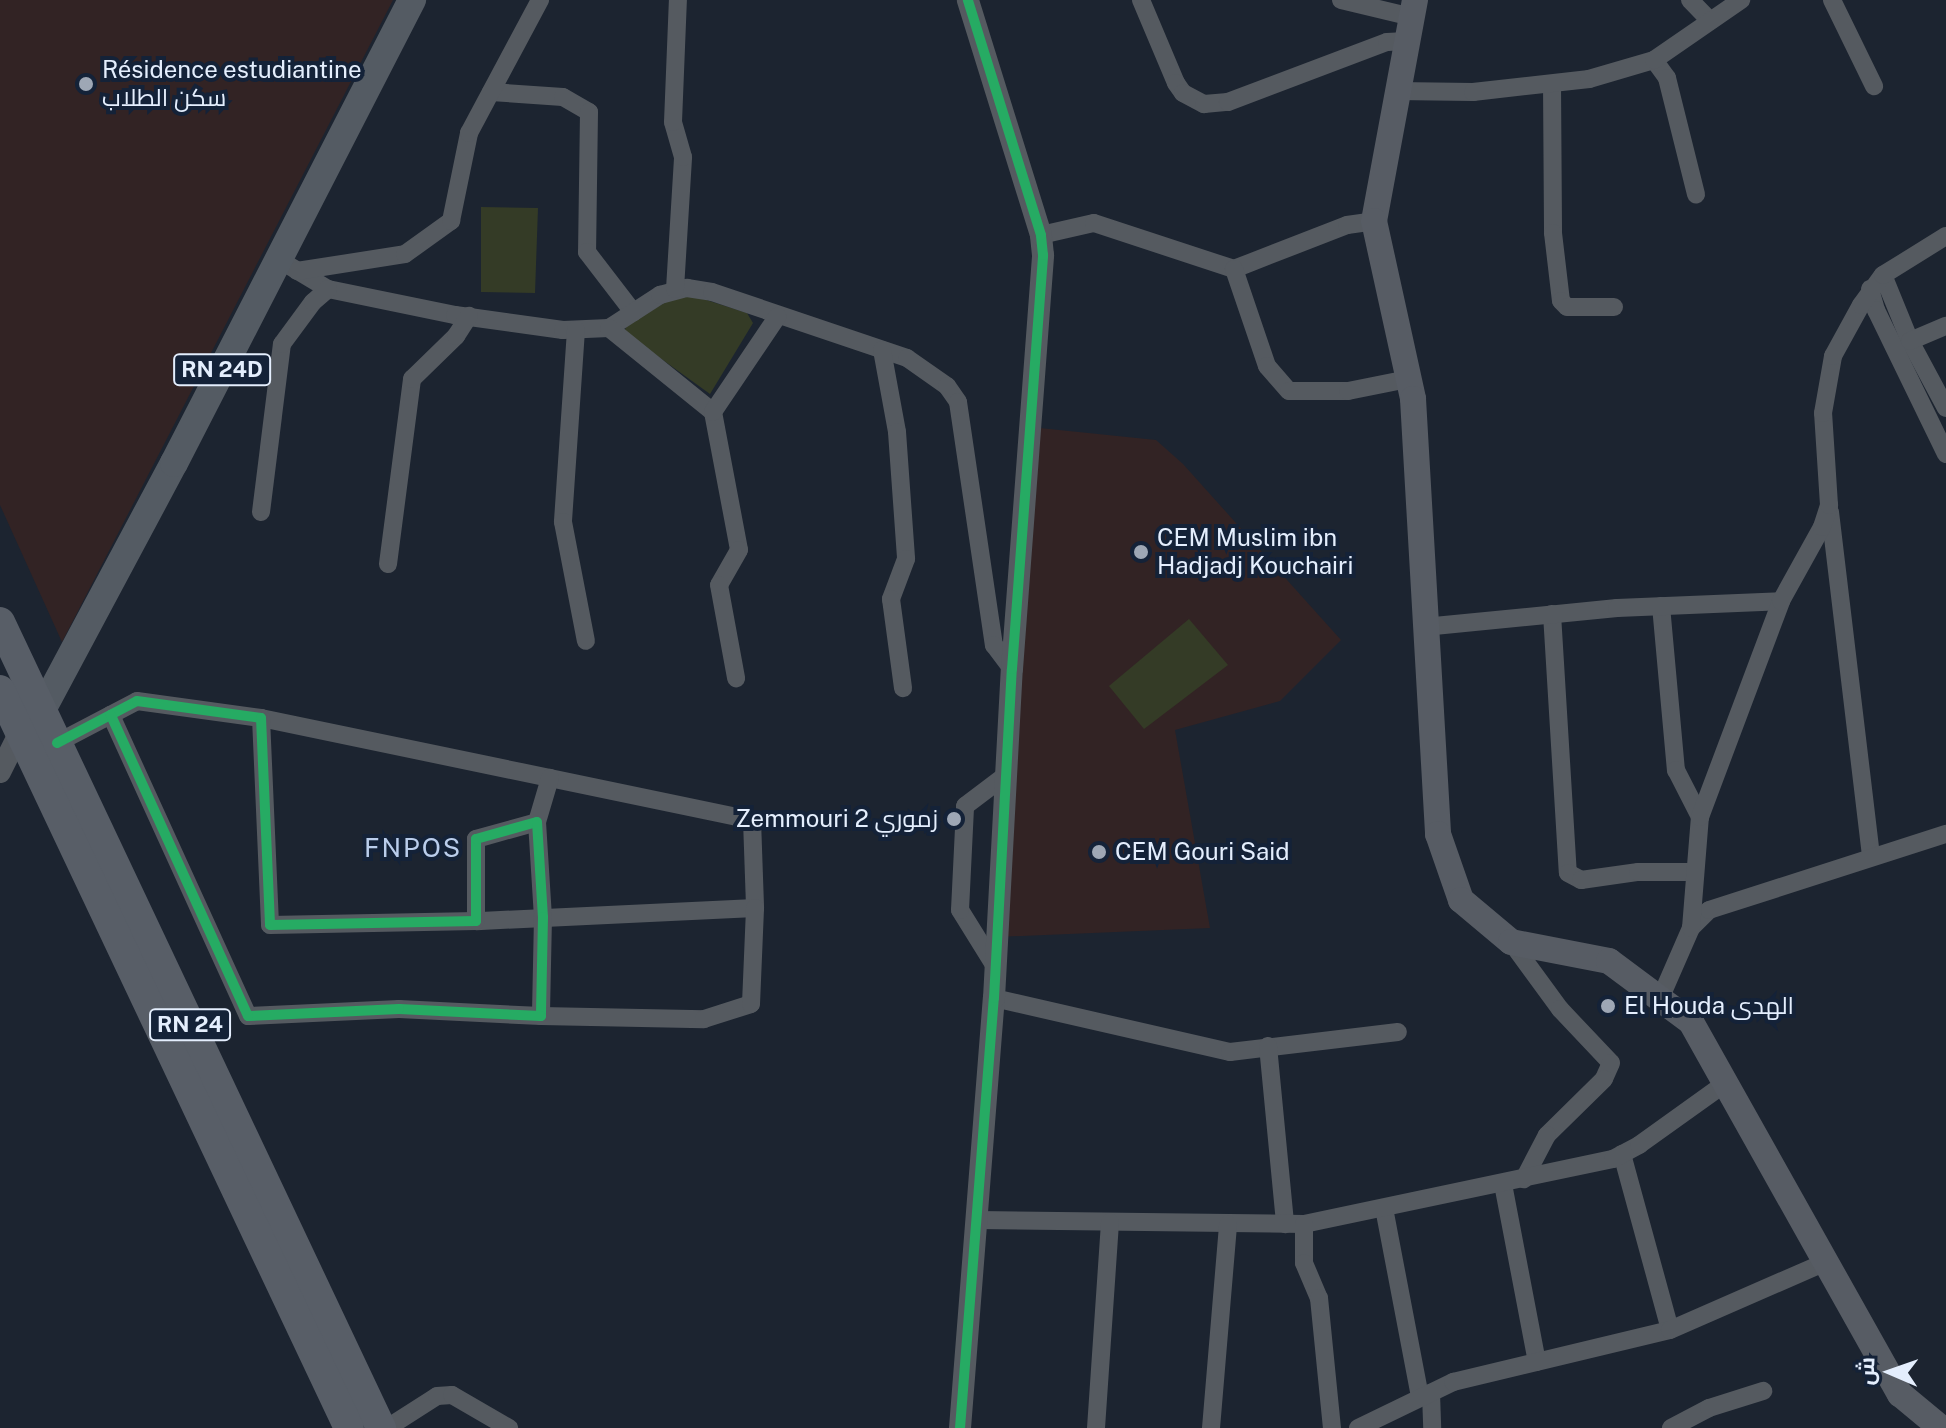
<!DOCTYPE html>
<html>
<head>
<meta charset="utf-8">
<style>
	body { margin:0 }
	#map { position:relative; width:1946px; height:1428px; overflow:hidden; background:#1c2430; font-family:"Public Sans",Cairo,sans-serif }
	div>[style] { position:absolute }
	.education>* { inset:0; background:#322324 }
	.green>* { inset:0; background:#343b26 }
	.minor>* { height:18px; margin:-9px; padding:0 9px; transform-origin:9px; border-radius:9px; background:#555a60 }
	.tertiary>* { height:22px; margin:-11px; padding:0 11px; transform-origin:11px; border-radius:11px; background:#555a60 }
	.secondary>* { height:26px; margin:-13px; padding:0 13px; transform-origin:13px; border-radius:13px; background:#575c64 }
	.primary>* { height:28px; margin:-14px; padding:0 14px; transform-origin:14px; border-radius:14px; background:#545b63 }
	.trunk>* { height:30px; margin:-15px; padding:0 15px; transform-origin:15px; border-radius:15px; background:#585e67 }
	.cycleway>* { height:10px; margin:-5px; padding:0 5px; transform-origin:5px; border-radius:5px; background:#26ab63 }
	.dots>* { width:22px; height:22px; translate:-50% -50%; box-sizing:border-box; border:4px solid #142238; border-radius:50% }
	span { translate:-50% -50%; white-space:nowrap; text-align:center; line-height:1.15; -webkit-text-stroke:8px #142238; paint-order:stroke }
	.shield-label span { padding:2px 6px; background:#142238; border:2px solid; border-radius:6px; -webkit-text-stroke-width:0 }
	.shield-label { font-size:22px; color:#e4eefd; font-weight:700 }
	.poi-label { font-size:24px; color:#e4eefd }
	.left { translate:0 -50%; text-align:left }
	.right { translate:-100% -50%; text-align:right }
	.neighbourhood-label { font-size:26px; color:#bacdeb; letter-spacing:2px }
	.north { position:absolute; left:1850px; top:1332px; width:80px; height:80px; -webkit-text-stroke:6px #142238; paint-order:stroke; rotate:272deg; font-size:22px; font-weight:700; line-height:32px; text-align:center; color:#e4eefd }
	.north::after { content:''; display:block; margin:auto; width:28px; height:36px; background:#e4eefd; clip-path:polygon(50% 0,100% 100%,50% 72%,0 100%) }
</style>
</head>
<body>
<div id="map">
	<div class="education">
		<i style="clip-path:polygon(0 0,393px 0,62px 642px,0 505px)"></i>
		<i style="clip-path:polygon(1030px 427px,1156px 440px,1183px 464px,1341px 640px,1280px 701px,1175px 730px,1210px 928px,997px 937px)"></i>
	</div>
	<div class="green">
		<i style="clip-path:polygon(481px 207px,538px 208px,535px 293px,481px 292px)"></i>
		<i style="clip-path:polygon(694px 296px,747px 313px,753px 323px,710px 394px,624px 332px,627px 325px,671px 299px)"></i>
		<i style="clip-path:polygon(1189px 619px,1228px 665px,1144px 729px,1109px 686px)"></i>
	</div>
	<div class="minor">
		<i style="left:1141px;top:0;width:90px;rotate:67.1deg"></i>
		<i style="left:1176px;top:83px;width:12px;rotate:55deg"></i>
		<i style="left:1183px;top:93px;width:24px;rotate:28deg"></i>
		<i style="left:1204px;top:104px;width:24px;rotate:-5deg"></i>
		<i style="left:1228px;top:102px;width:170px;rotate:-20.7deg"></i>
		<i style="left:1387px;top:42px;width:19px;rotate:-3deg"></i>
		<i style="left:1341px;top:0;width:73px;rotate:13.5deg"></i>
		<i style="left:1690px;top:0;width:29px;rotate:46deg"></i>
		<i style="left:1832px;top:0;width:96px;rotate:64deg"></i>
		<i style="left:1654px;top:60px;width:22px;rotate:54deg"></i>
		<i style="left:1667px;top:78px;width:120px;rotate:76deg"></i>
		<i style="left:1552px;top:84px;width:149px;rotate:89.6deg"></i>
		<i style="left:1553px;top:233px;width:68px;rotate:83.3deg"></i>
		<i style="left:1561px;top:301px;width:8px;rotate:45deg"></i>
		<i style="left:1567px;top:307px;width:47px"></i>
		<i style="left:1396px;top:91px;width:77px;rotate:0.7deg"></i>
		<i style="left:1473px;top:92px;width:117px;rotate:-6.4deg"></i>
		<i style="left:1589px;top:79px;width:68px;rotate:-16.3deg"></i>
		<i style="left:1654px;top:60px;width:106px;rotate:-34.6deg"></i>
		<i style="left:491px;top:92px;width:72px;rotate:4deg"></i>
		<i style="left:563px;top:97px;width:30px;rotate:30deg"></i>
		<i style="left:589px;top:112px;width:140px;rotate:90.8deg"></i>
		<i style="left:587px;top:252px;width:76px;rotate:52.5deg"></i>
		<i style="left:1041px;top:235px;width:54px;rotate:-12.8deg"></i>
		<i style="left:1094px;top:223px;width:147px;rotate:18.2deg"></i>
		<i style="left:1234px;top:269px;width:121px;rotate:-21.3deg"></i>
		<i style="left:1347px;top:225px;width:27px;rotate:-8deg"></i>
		<i style="left:278px;top:259px;width:58px;rotate:31deg"></i>
		<i style="left:328px;top:289px;width:130px;rotate:11.6deg"></i>
		<i style="left:455px;top:315px;width:109px;rotate:7.9deg"></i>
		<i style="left:563px;top:330px;width:46px;rotate:-2.5deg"></i>
		<i style="left:609px;top:328px;width:61px;rotate:-32.9deg"></i>
		<i style="left:660px;top:295px;width:28px;rotate:-15deg"></i>
		<i style="left:687px;top:288px;width:25px;rotate:9deg"></i>
		<i style="left:712px;top:292px;width:206px;rotate:18.7deg"></i>
		<i style="left:907px;top:358px;width:49px;rotate:35deg"></i>
		<i style="left:947px;top:386px;width:19px;rotate:55deg"></i>
		<i style="left:958px;top:402px;width:246px;rotate:81.6deg"></i>
		<i style="left:994px;top:645px;width:30px;rotate:53deg"></i>
		<i style="left:1234px;top:269px;width:102px;rotate:71.2deg"></i>
		<i style="left:1267px;top:366px;width:33px;rotate:49deg"></i>
		<i style="left:1289px;top:391px;width:59px"></i>
		<i style="left:1348px;top:391px;width:61px;rotate:-11.3deg"></i>
		<i style="left:297px;top:271px;width:109px;rotate:-8.9deg"></i>
		<i style="left:405px;top:254px;width:57px;rotate:-35.7deg"></i>
		<i style="left:451px;top:221px;width:90px;rotate:-78.4deg"></i>
		<i style="left:469px;top:133px;width:151px;rotate:-61.9deg"></i>
		<i style="left:1883px;top:275px;width:71px;rotate:67.8deg"></i>
		<i style="left:1910px;top:341px;width:76px;rotate:61.8deg"></i>
		<i style="left:675px;top:289px;width:132px;rotate:-86.5deg"></i>
		<i style="left:683px;top:157px;width:36px;rotate:-106deg"></i>
		<i style="left:673px;top:122px;width:122px;rotate:-87.7deg"></i>
		<i style="left:1870px;top:289px;width:22px;rotate:74deg"></i>
		<i style="left:1876px;top:310px;width:160px;rotate:64.1deg"></i>
		<i style="left:609px;top:328px;width:134px;rotate:38.9deg"></i>
		<i style="left:713px;top:412px;width:140px;rotate:79.3deg"></i>
		<i style="left:739px;top:550px;width:40px;rotate:119.7deg"></i>
		<i style="left:719px;top:585px;width:95px;rotate:79.6deg"></i>
		<i style="left:576px;top:330px;width:192px;rotate:93.9deg"></i>
		<i style="left:563px;top:522px;width:121px;rotate:79.1deg"></i>
		<i style="left:1910px;top:341px;width:39px;rotate:-23deg"></i>
		<i style="left:882px;top:350px;width:83px;rotate:79.6deg"></i>
		<i style="left:897px;top:432px;width:127px;rotate:85.9deg"></i>
		<i style="left:906px;top:559px;width:43px;rotate:110.6deg"></i>
		<i style="left:891px;top:599px;width:90px;rotate:82.3deg"></i>
		<i style="left:713px;top:412px;width:115px;rotate:-56deg"></i>
		<i style="left:261px;top:512px;width:169px;rotate:-82.9deg"></i>
		<i style="left:282px;top:344px;width:52px;rotate:-53.6deg"></i>
		<i style="left:313px;top:302px;width:20px;rotate:-41deg"></i>
		<i style="left:1830px;top:512px;width:347px;rotate:83.2deg"></i>
		<i style="left:388px;top:564px;width:187px;rotate:-82.6deg"></i>
		<i style="left:412px;top:379px;width:62px;rotate:-44.3deg"></i>
		<i style="left:456px;top:336px;width:24px;rotate:-57deg"></i>
		<i style="left:1661px;top:606px;width:165px;rotate:84.8deg"></i>
		<i style="left:1676px;top:770px;width:53px;rotate:62.9deg"></i>
		<i style="left:1552px;top:614px;width:259px;rotate:86.5deg"></i>
		<i style="left:1568px;top:873px;width:15px;rotate:28deg"></i>
		<i style="left:1581px;top:880px;width:58px;rotate:-8deg"></i>
		<i style="left:1638px;top:872px;width:57px"></i>
		<i style="left:1424px;top:627px;width:194px;rotate:-5.6deg"></i>
		<i style="left:1617px;top:608px;width:164px;rotate:-2.4deg"></i>
		<i style="left:261px;top:718px;width:501px;rotate:11.74deg"></i>
		<i style="left:752px;top:820px;width:88px;rotate:88deg"></i>
		<i style="left:755px;top:908px;width:279px;rotate:177.3deg"></i>
		<i style="left:57px;top:743px;width:90px;rotate:-27.7deg"></i>
		<i style="left:137px;top:701px;width:125px;rotate:7.8deg"></i>
		<i style="left:261px;top:718px;width:207px;rotate:87.5deg"></i>
		<i style="left:270px;top:925px;width:206px;rotate:-1.1deg"></i>
		<i style="left:476px;top:921px;width:82px;rotate:-90deg"></i>
		<i style="left:476px;top:839px;width:63px;rotate:-15.6deg"></i>
		<i style="left:537px;top:822px;width:95px;rotate:86.4deg"></i>
		<i style="left:543px;top:917px;width:99px;rotate:91.2deg"></i>
		<i style="left:541px;top:1016px;width:142px;rotate:-177.2deg"></i>
		<i style="left:399px;top:1009px;width:151px;rotate:177.3deg"></i>
		<i style="left:248px;top:1016px;width:331px;rotate:-114.5deg"></i>
		<i style="left:537px;top:822px;width:46px;rotate:-73.5deg"></i>
		<i style="left:1691px;top:928px;width:25px;rotate:-45deg"></i>
		<i style="left:1709px;top:910px;width:249px;rotate:-17.8deg"></i>
		<i style="left:1511px;top:942px;width:83px;rotate:53.8deg"></i>
		<i style="left:1560px;top:1009px;width:74px;rotate:46.6deg"></i>
		<i style="left:1611px;top:1063px;width:17px;rotate:114deg"></i>
		<i style="left:1604px;top:1079px;width:80px;rotate:135.5deg"></i>
		<i style="left:1547px;top:1135px;width:50px;rotate:117.6deg"></i>
		<i style="left:996px;top:968px;width:68px;rotate:-121.8deg"></i>
		<i style="left:960px;top:910px;width:104px;rotate:-87.2deg"></i>
		<i style="left:965px;top:806px;width:51px;rotate:-37.1deg"></i>
		<i style="left:994px;top:998px;width:242px;rotate:12.9deg"></i>
		<i style="left:1230px;top:1052px;width:169px;rotate:-6.8deg"></i>
		<i style="left:1660px;top:999px;width:77px;rotate:-66.4deg"></i>
		<i style="left:1691px;top:928px;width:111px;rotate:-85.4deg"></i>
		<i style="left:1700px;top:817px;width:231px;rotate:-69.4deg"></i>
		<i style="left:1781px;top:601px;width:85px;rotate:-61deg"></i>
		<i style="left:1822px;top:527px;width:23px;rotate:-72deg"></i>
		<i style="left:1829px;top:505px;width:92px;rotate:-93.7deg"></i>
		<i style="left:1823px;top:413px;width:58px;rotate:-80deg"></i>
		<i style="left:1833px;top:356px;width:58px;rotate:-61.2deg"></i>
		<i style="left:1861px;top:305px;width:37px;rotate:-54deg"></i>
		<i style="left:1883px;top:275px;width:74px;rotate:-31.8deg"></i>
		<i style="left:541px;top:1016px;width:163px;rotate:1.1deg"></i>
		<i style="left:704px;top:1019px;width:49px;rotate:-17.7deg"></i>
		<i style="left:751px;top:1004px;width:96px;rotate:-87.6deg"></i>
		<i style="left:1268px;top:1046px;width:179px;rotate:84.5deg"></i>
		<i style="left:1622px;top:1154px;width:182px;rotate:74.7deg"></i>
		<i style="left:1503px;top:1184px;width:181px;rotate:79.2deg"></i>
		<i style="left:1384px;top:1208px;width:192px;rotate:79.2deg"></i>
		<i style="left:977px;top:1220px;width:327px;rotate:0.7deg"></i>
		<i style="left:1304px;top:1224px;width:316px;rotate:-11.9deg"></i>
		<i style="left:1613px;top:1159px;width:30px;rotate:-28deg"></i>
		<i style="left:1639px;top:1145px;width:108px;rotate:-35.6deg"></i>
		<i style="left:1304px;top:1224px;width:39px;rotate:90deg"></i>
		<i style="left:1304px;top:1263px;width:38px;rotate:67deg"></i>
		<i style="left:1319px;top:1298px;width:131px;rotate:84.3deg"></i>
		<i style="left:1431px;top:1393px;width:35px;rotate:88deg"></i>
		<i style="left:387px;top:1428px;width:59px;rotate:-32.6deg"></i>
		<i style="left:437px;top:1396px;width:15px;rotate:-4deg"></i>
		<i style="left:452px;top:1395px;width:66px;rotate:30.1deg"></i>
		<i style="left:1096px;top:1428px;width:206px;rotate:-86.1deg"></i>
		<i style="left:1211px;top:1428px;width:204px;rotate:-85.2deg"></i>
		<i style="left:1358px;top:1428px;width:106px;rotate:-25.8deg"></i>
		<i style="left:1453px;top:1382px;width:223px;rotate:-13.5deg"></i>
		<i style="left:1670px;top:1330px;width:170px;rotate:-23.6deg"></i>
		<i style="left:1671px;top:1428px;width:43px;rotate:-27.8deg"></i>
		<i style="left:1709px;top:1408px;width:57px;rotate:-17.5deg"></i>
	</div>
	<div class="tertiary">
		<i style="left:0;top:772px;width:45px;rotate:-63.4deg"></i>
		<i style="left:960px;top:1428px;width:431px;rotate:-85.5deg"></i>
		<i style="left:994px;top:998px;width:329px;rotate:-86.9deg"></i>
		<i style="left:1012px;top:669px;width:415px;rotate:-85.7deg"></i>
		<i style="left:1043px;top:255px;width:20px;rotate:-96deg"></i>
		<i style="left:1041px;top:235px;width:246px;rotate:-107.3deg"></i>
	</div>
	<div class="secondary">
		<i style="left:1415px;top:0;width:225px;rotate:100.5deg"></i>
		<i style="left:1374px;top:221px;width:182px;rotate:77.6deg"></i>
		<i style="left:1413px;top:399px;width:436px;rotate:86.7deg"></i>
		<i style="left:1438px;top:834px;width:70px;rotate:70.8deg"></i>
		<i style="left:1461px;top:900px;width:65px;rotate:40deg"></i>
		<i style="left:1511px;top:942px;width:100px;rotate:11deg"></i>
		<i style="left:1609px;top:961px;width:102px;rotate:36.6deg"></i>
		<i style="left:1691px;top:1022px;width:427px;rotate:60.7deg"></i>
		<i style="left:1900px;top:1394px;width:53px;rotate:39.7deg"></i>
	</div>
	<div class="primary">
		<i style="left:29px;top:723px;width:18px;rotate:-45deg"></i>
		<i style="left:42px;top:710px;width:280px;rotate:-61.9deg"></i>
		<i style="left:174px;top:463px;width:521px;rotate:-62.8deg"></i>
	</div>
	<div class="trunk">
		<i style="left:0;top:622px;width:892px;rotate:64.7deg"></i>
		<i style="left:0;top:690px;width:816px;rotate:64.69deg"></i>
	</div>
	<div class="cycleway">
		<i style="left:57px;top:743px;width:90px;rotate:-27.7deg"></i>
		<i style="left:137px;top:701px;width:125px;rotate:7.8deg"></i>
		<i style="left:261px;top:718px;width:207px;rotate:87.5deg"></i>
		<i style="left:270px;top:925px;width:206px;rotate:-1.1deg"></i>
		<i style="left:476px;top:921px;width:82px;rotate:-90deg"></i>
		<i style="left:476px;top:839px;width:63px;rotate:-15.6deg"></i>
		<i style="left:537px;top:822px;width:95px;rotate:86.4deg"></i>
		<i style="left:543px;top:917px;width:99px;rotate:91.2deg"></i>
		<i style="left:541px;top:1016px;width:142px;rotate:-177.2deg"></i>
		<i style="left:399px;top:1009px;width:151px;rotate:177.3deg"></i>
		<i style="left:248px;top:1016px;width:331px;rotate:-114.5deg"></i>
		<i style="left:960px;top:1428px;width:431px;rotate:-85.5deg"></i>
		<i style="left:994px;top:998px;width:329px;rotate:-86.9deg"></i>
		<i style="left:1012px;top:669px;width:415px;rotate:-85.7deg"></i>
		<i style="left:1043px;top:255px;width:20px;rotate:-96deg"></i>
		<i style="left:1041px;top:235px;width:246px;rotate:-107.3deg"></i>
	</div>
	<div class="dots">
		<i style="left:86px;top:84px;background:#9ea7b5"></i>
		<i style="left:1141px;top:552px;background:#9ea7b5"></i>
		<i style="left:954px;top:819px;background:#9ea7b5"></i>
		<i style="left:1099px;top:852px;background:#9ea7b5"></i>
		<i style="left:1608px;top:1006px;background:#9ea7b5"></i>
	</div>
	<div class="shield-label">
		<span style="left:222px;top:370px">RN 24D</span>
		<span style="left:190px;top:1025px">RN 24</span>
	</div>
	<div class="poi-label">
		<span class="left" style="left:102px;top:84px">Résidence estudiantine<br>سكن الطلاب</span>
		<span class="left" style="left:1157px;top:552px">CEM Muslim ibn<br>Hadjadj Kouchairi</span>
		<span class="right" style="left:938px;top:819px">Zemmouri 2 زموري</span>
		<span class="left" style="left:1115px;top:852px">CEM Gouri Said</span>
		<span class="left" style="left:1624px;top:1006px">El Houda الهدى</span>
	</div>
	<div class="neighbourhood-label">
		<span style="left:413px;top:848px">FNPOS</span>
	</div>
	<div class="north">ش</div>
</div>
</body>
</html>
